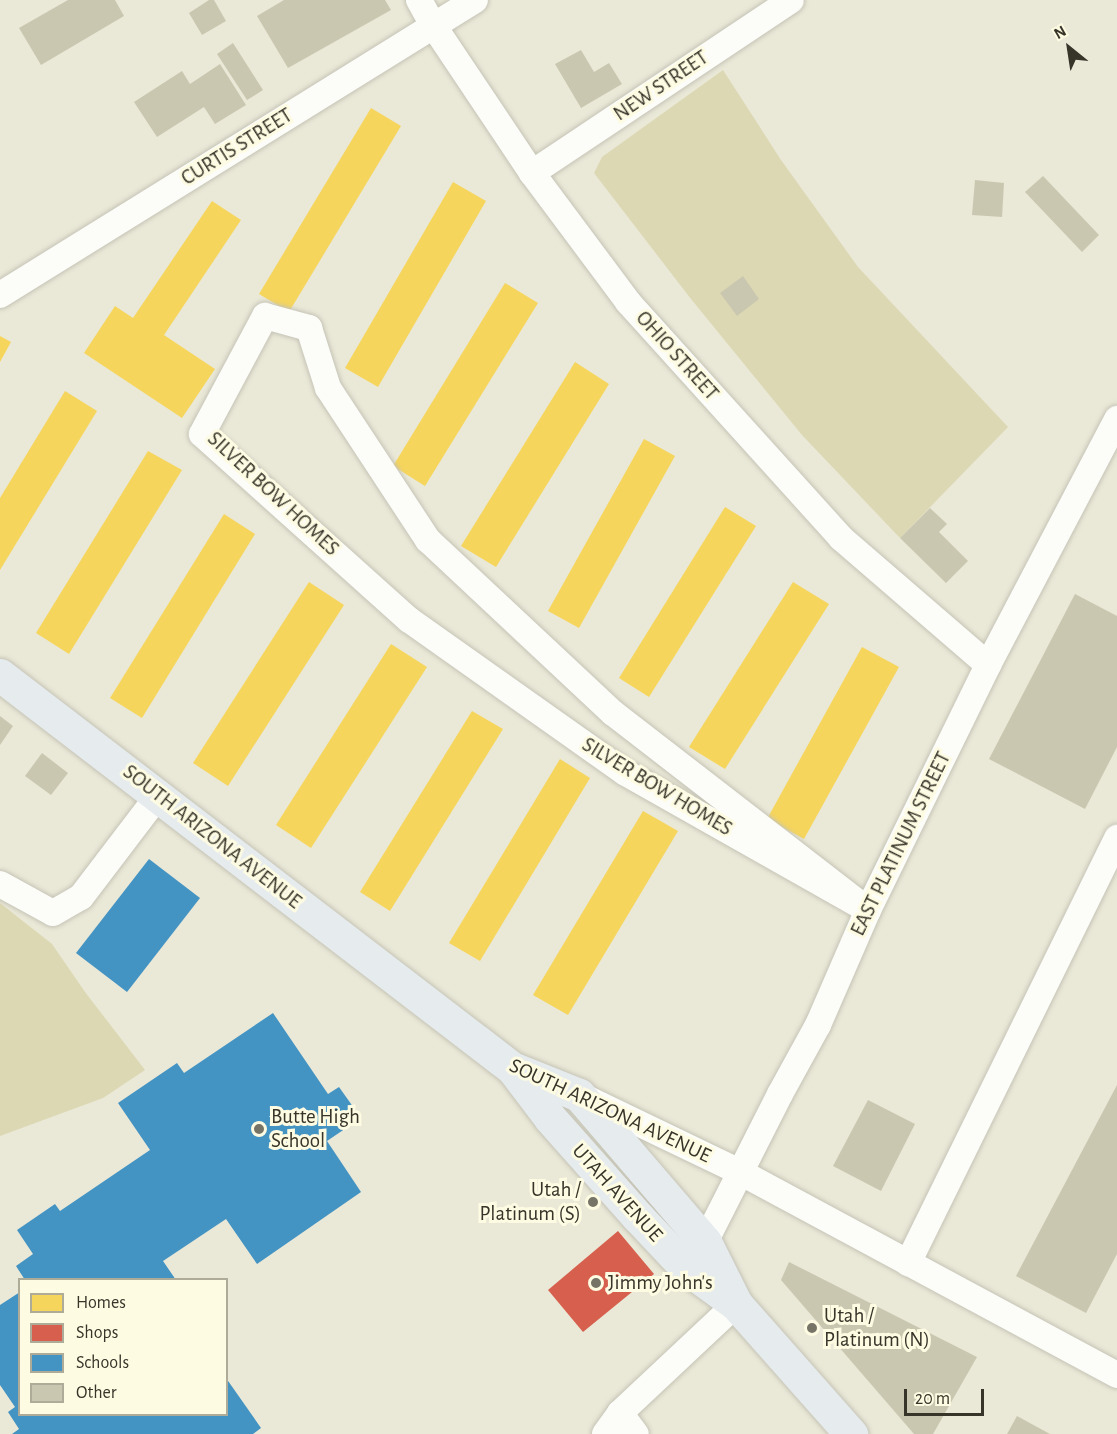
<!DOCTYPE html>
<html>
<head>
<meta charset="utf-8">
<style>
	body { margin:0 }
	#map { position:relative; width:1117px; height:1434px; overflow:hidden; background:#eae8d7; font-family:"Alegreya Sans",sans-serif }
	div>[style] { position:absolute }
	.green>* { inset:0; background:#dcd8b3 }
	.homes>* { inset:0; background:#f6d55c }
	.shops>* { inset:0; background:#d6604d }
	.schools>* { inset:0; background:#4393c3 }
	.building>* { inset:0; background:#cac7b0 }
	.roads { filter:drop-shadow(0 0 2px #c5c4b6) drop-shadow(0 0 2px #c5c4b6) }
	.minor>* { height:26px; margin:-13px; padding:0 13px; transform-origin:13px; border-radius:13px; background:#fcfcf9 }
	.major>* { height:33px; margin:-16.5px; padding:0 16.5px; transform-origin:16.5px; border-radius:16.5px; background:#e6ebee }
	.dots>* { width:16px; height:16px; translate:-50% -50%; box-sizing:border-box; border:3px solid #fefbe3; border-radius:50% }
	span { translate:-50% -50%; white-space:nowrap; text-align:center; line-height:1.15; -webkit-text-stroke:6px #fefbe3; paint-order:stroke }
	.street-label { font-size:21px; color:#373529 }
	.poi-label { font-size:21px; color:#373529 }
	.left { translate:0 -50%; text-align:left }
	.right { translate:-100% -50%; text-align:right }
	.legend { position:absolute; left:18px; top:1278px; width:210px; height:138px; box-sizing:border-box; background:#fefbe3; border:2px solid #aeac99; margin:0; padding:8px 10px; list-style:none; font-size:18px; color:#373529 }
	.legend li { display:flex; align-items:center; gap:12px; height:30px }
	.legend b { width:30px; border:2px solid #aeac99 }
	.north { position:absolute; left:1039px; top:18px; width:60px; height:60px; -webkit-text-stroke:4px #fefbe3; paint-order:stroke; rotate:330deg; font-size:16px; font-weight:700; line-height:24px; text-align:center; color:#373529 }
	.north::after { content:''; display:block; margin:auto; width:21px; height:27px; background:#373529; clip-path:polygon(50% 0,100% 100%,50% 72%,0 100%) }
	.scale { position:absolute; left:904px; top:1389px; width:80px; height:27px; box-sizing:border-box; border:3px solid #373529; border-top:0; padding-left:8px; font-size:18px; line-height:21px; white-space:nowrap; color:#373529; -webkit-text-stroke:4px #fefbe3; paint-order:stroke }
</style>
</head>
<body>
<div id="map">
	<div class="green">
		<i style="clip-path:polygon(723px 70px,781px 160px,858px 267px,1008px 427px,900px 538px,802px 435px,691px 299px,594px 173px,602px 157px)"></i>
		<i style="clip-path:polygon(0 903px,52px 944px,85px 992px,145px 1070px,103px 1098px,0 1136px)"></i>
	</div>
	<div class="homes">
		<i style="clip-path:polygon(371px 108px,401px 126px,289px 312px,259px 294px)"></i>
		<i style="clip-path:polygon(453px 182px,486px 201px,378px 387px,345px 368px)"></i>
		<i style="clip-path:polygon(212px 201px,241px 220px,164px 335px,215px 369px,182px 418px,84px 353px,115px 306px,133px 318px)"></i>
		<i style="clip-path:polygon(505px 283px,538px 303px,425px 486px,393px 466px)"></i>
		<i style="clip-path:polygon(0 336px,11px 342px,0 362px)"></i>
		<i style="clip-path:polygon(575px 362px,609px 384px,496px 567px,461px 546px)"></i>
		<i style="clip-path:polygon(65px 391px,97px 411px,0 570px,0 498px)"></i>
		<i style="clip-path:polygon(644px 439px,675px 456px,579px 628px,548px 611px)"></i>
		<i style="clip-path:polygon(148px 451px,182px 470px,69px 654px,36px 633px)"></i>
		<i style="clip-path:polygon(725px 507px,756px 526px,649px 697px,619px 678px)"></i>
		<i style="clip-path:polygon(224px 514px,255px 534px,142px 718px,110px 698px)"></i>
		<i style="clip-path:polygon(309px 582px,344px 605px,228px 786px,193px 763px)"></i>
		<i style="clip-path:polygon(793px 582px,829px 604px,725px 769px,689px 747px)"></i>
		<i style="clip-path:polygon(391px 644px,427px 667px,311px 848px,276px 825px)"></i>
		<i style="clip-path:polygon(862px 647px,899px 667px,804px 839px,767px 819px)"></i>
		<i style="clip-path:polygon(472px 711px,503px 729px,390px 911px,360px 892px)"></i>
		<i style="clip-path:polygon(560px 759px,590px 778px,480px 961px,449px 943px)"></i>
		<i style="clip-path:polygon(643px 811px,678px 831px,568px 1015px,533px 995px)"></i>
	</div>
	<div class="shops">
		<i style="clip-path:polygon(618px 1231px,654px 1274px,583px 1332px,548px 1290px)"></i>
	</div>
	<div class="schools">
		<i style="clip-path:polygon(149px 859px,200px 898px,127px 992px,76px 953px)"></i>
		<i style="clip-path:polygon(273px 1013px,328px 1094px,339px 1087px,361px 1118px,327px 1141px,361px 1192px,257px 1264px,226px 1219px,163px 1261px,176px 1280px,25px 1280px,16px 1266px,33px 1254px,17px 1230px,55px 1204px,60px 1211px,150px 1150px,118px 1103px,177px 1063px,184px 1073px)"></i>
		<i style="clip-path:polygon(20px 1292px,20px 1414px,226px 1414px,226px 1378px,261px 1428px,253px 1434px,12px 1434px,19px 1429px,8px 1412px,15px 1407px,0 1385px,0 1305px)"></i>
	</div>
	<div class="building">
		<i style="clip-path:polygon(68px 0,115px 0,124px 16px,41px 65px,19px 28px)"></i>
		<i style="clip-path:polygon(209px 0,214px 0,226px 21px,202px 35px,189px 13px)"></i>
		<i style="clip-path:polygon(284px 0,385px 0,391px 10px,288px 68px,257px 16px)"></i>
		<i style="clip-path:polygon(233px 43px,263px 90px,247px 100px,217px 54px)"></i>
		<i style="clip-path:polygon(581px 50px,594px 72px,609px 63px,622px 84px,581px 108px,555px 64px)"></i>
		<i style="clip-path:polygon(220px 64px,246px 105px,215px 124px,204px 107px,157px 137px,134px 102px,182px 71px,190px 84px)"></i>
		<i style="clip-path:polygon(1043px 176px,1099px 235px,1082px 252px,1025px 192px)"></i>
		<i style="clip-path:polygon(975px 180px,1004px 183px,1002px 217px,972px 215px)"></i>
		<i style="clip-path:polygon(743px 276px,759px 299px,737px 316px,720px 293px)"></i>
		<i style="clip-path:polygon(930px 508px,947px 524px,939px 532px,968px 561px,946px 583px,900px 538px)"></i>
		<i style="clip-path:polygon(1075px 594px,1117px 616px,1117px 747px,1085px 809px,989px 759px)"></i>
		<i style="clip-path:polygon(0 716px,13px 726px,0 745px)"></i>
		<i style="clip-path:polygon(42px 753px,68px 773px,51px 795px,25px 776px)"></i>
		<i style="clip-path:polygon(1117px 1085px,1117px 1254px,1086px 1313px,1016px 1276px)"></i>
		<i style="clip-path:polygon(868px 1100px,915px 1124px,881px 1191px,833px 1166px)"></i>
		<i style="clip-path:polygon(789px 1262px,977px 1357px,933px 1434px,914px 1434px,781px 1280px)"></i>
		<i style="clip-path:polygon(1017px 1416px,1050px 1434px,1007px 1434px)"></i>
	</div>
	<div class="roads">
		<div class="minor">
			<i style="left:419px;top:0;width:29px;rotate:61deg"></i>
			<i style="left:433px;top:25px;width:178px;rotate:56.2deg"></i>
			<i style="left:532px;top:173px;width:161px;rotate:53.3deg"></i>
			<i style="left:628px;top:302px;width:318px;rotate:47.9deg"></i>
			<i style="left:841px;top:538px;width:194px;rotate:40.8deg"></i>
			<i style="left:532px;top:173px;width:311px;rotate:-33.7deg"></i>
			<i style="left:0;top:295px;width:559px;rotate:-31.84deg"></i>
			<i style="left:265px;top:316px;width:46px;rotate:15.3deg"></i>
			<i style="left:309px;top:328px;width:63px;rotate:72.4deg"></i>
			<i style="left:328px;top:388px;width:182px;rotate:56.7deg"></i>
			<i style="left:428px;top:540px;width:253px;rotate:43.1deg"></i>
			<i style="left:613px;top:713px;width:322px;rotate:37.7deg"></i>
			<i style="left:868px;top:910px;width:280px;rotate:-150.5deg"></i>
			<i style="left:624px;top:772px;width:263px;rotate:-144.7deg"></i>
			<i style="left:409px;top:620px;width:278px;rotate:-138.1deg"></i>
			<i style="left:202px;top:434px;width:134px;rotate:-61.9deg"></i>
			<i style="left:0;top:884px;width:60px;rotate:28.7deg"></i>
			<i style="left:53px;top:913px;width:32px;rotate:-30deg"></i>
			<i style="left:81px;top:897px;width:127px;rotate:-52.7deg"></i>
			<i style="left:586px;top:1098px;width:171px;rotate:25.7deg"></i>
			<i style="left:740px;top:1172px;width:428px;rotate:28.3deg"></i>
			<i style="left:699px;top:1259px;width:18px;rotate:-71deg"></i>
			<i style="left:705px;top:1242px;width:166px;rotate:-63.1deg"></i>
			<i style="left:780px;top:1094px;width:79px;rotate:-61.2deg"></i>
			<i style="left:818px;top:1025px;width:125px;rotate:-66.5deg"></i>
			<i style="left:868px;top:910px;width:273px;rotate:-63.9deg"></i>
			<i style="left:988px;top:665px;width:278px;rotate:-62.3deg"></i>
			<i style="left:908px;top:1263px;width:474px;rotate:-63.8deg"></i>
			<i style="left:620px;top:1413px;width:26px;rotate:53deg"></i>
			<i style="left:605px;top:1434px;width:26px;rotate:-54deg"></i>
			<i style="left:620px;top:1413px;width:159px;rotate:-43.2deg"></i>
		</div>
		<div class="major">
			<i style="left:0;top:675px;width:645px;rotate:37.51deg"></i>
			<i style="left:512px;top:1068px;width:72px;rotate:21.9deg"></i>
			<i style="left:579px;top:1095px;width:194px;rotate:49.4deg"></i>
			<i style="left:705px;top:1242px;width:69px;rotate:63.4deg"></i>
			<i style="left:513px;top:1069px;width:61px;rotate:52.9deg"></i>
			<i style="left:550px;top:1118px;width:132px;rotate:48.4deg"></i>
			<i style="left:638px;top:1217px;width:69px;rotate:46.8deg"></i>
			<i style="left:685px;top:1267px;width:63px;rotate:36deg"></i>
			<i style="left:736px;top:1304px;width:174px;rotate:48.5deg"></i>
		</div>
	</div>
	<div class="dots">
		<i style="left:259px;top:1129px;background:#767466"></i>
		<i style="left:593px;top:1202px;background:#767466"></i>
		<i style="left:596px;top:1283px;background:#767466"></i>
		<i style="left:812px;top:1328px;background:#767466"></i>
	</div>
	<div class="street-label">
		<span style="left:661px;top:86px;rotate:-34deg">NEW STREET</span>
		<span style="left:237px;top:147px;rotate:-32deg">CURTIS STREET</span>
		<span style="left:677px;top:356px;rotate:48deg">OHIO STREET</span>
		<span style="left:273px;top:494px;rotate:43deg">SILVER BOW HOMES</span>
		<span style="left:657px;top:787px;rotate:31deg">SILVER BOW HOMES</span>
		<span style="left:212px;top:837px;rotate:38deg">SOUTH ARIZONA AVENUE</span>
		<span style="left:901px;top:844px;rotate:-64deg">EAST PLATINUM STREET</span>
		<span style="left:610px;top:1111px;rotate:25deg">SOUTH ARIZONA AVENUE</span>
		<span style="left:617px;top:1193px;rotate:48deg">UTAH AVENUE</span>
	</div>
	<div class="poi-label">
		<span class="left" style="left:271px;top:1129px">Butte High<br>School</span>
		<span class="right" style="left:581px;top:1202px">Utah /<br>Platinum (S)</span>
		<span class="left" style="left:608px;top:1283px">Jimmy John's</span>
		<span class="left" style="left:824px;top:1328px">Utah /<br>Platinum (N)</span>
	</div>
	<ul class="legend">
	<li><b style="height:16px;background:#f6d55c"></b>Homes</li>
	<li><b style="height:16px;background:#d6604d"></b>Shops</li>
	<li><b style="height:16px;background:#4393c3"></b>Schools</li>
	<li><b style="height:16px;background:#cac7b0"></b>Other</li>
	</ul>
	<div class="north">N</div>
	<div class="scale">20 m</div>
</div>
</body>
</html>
